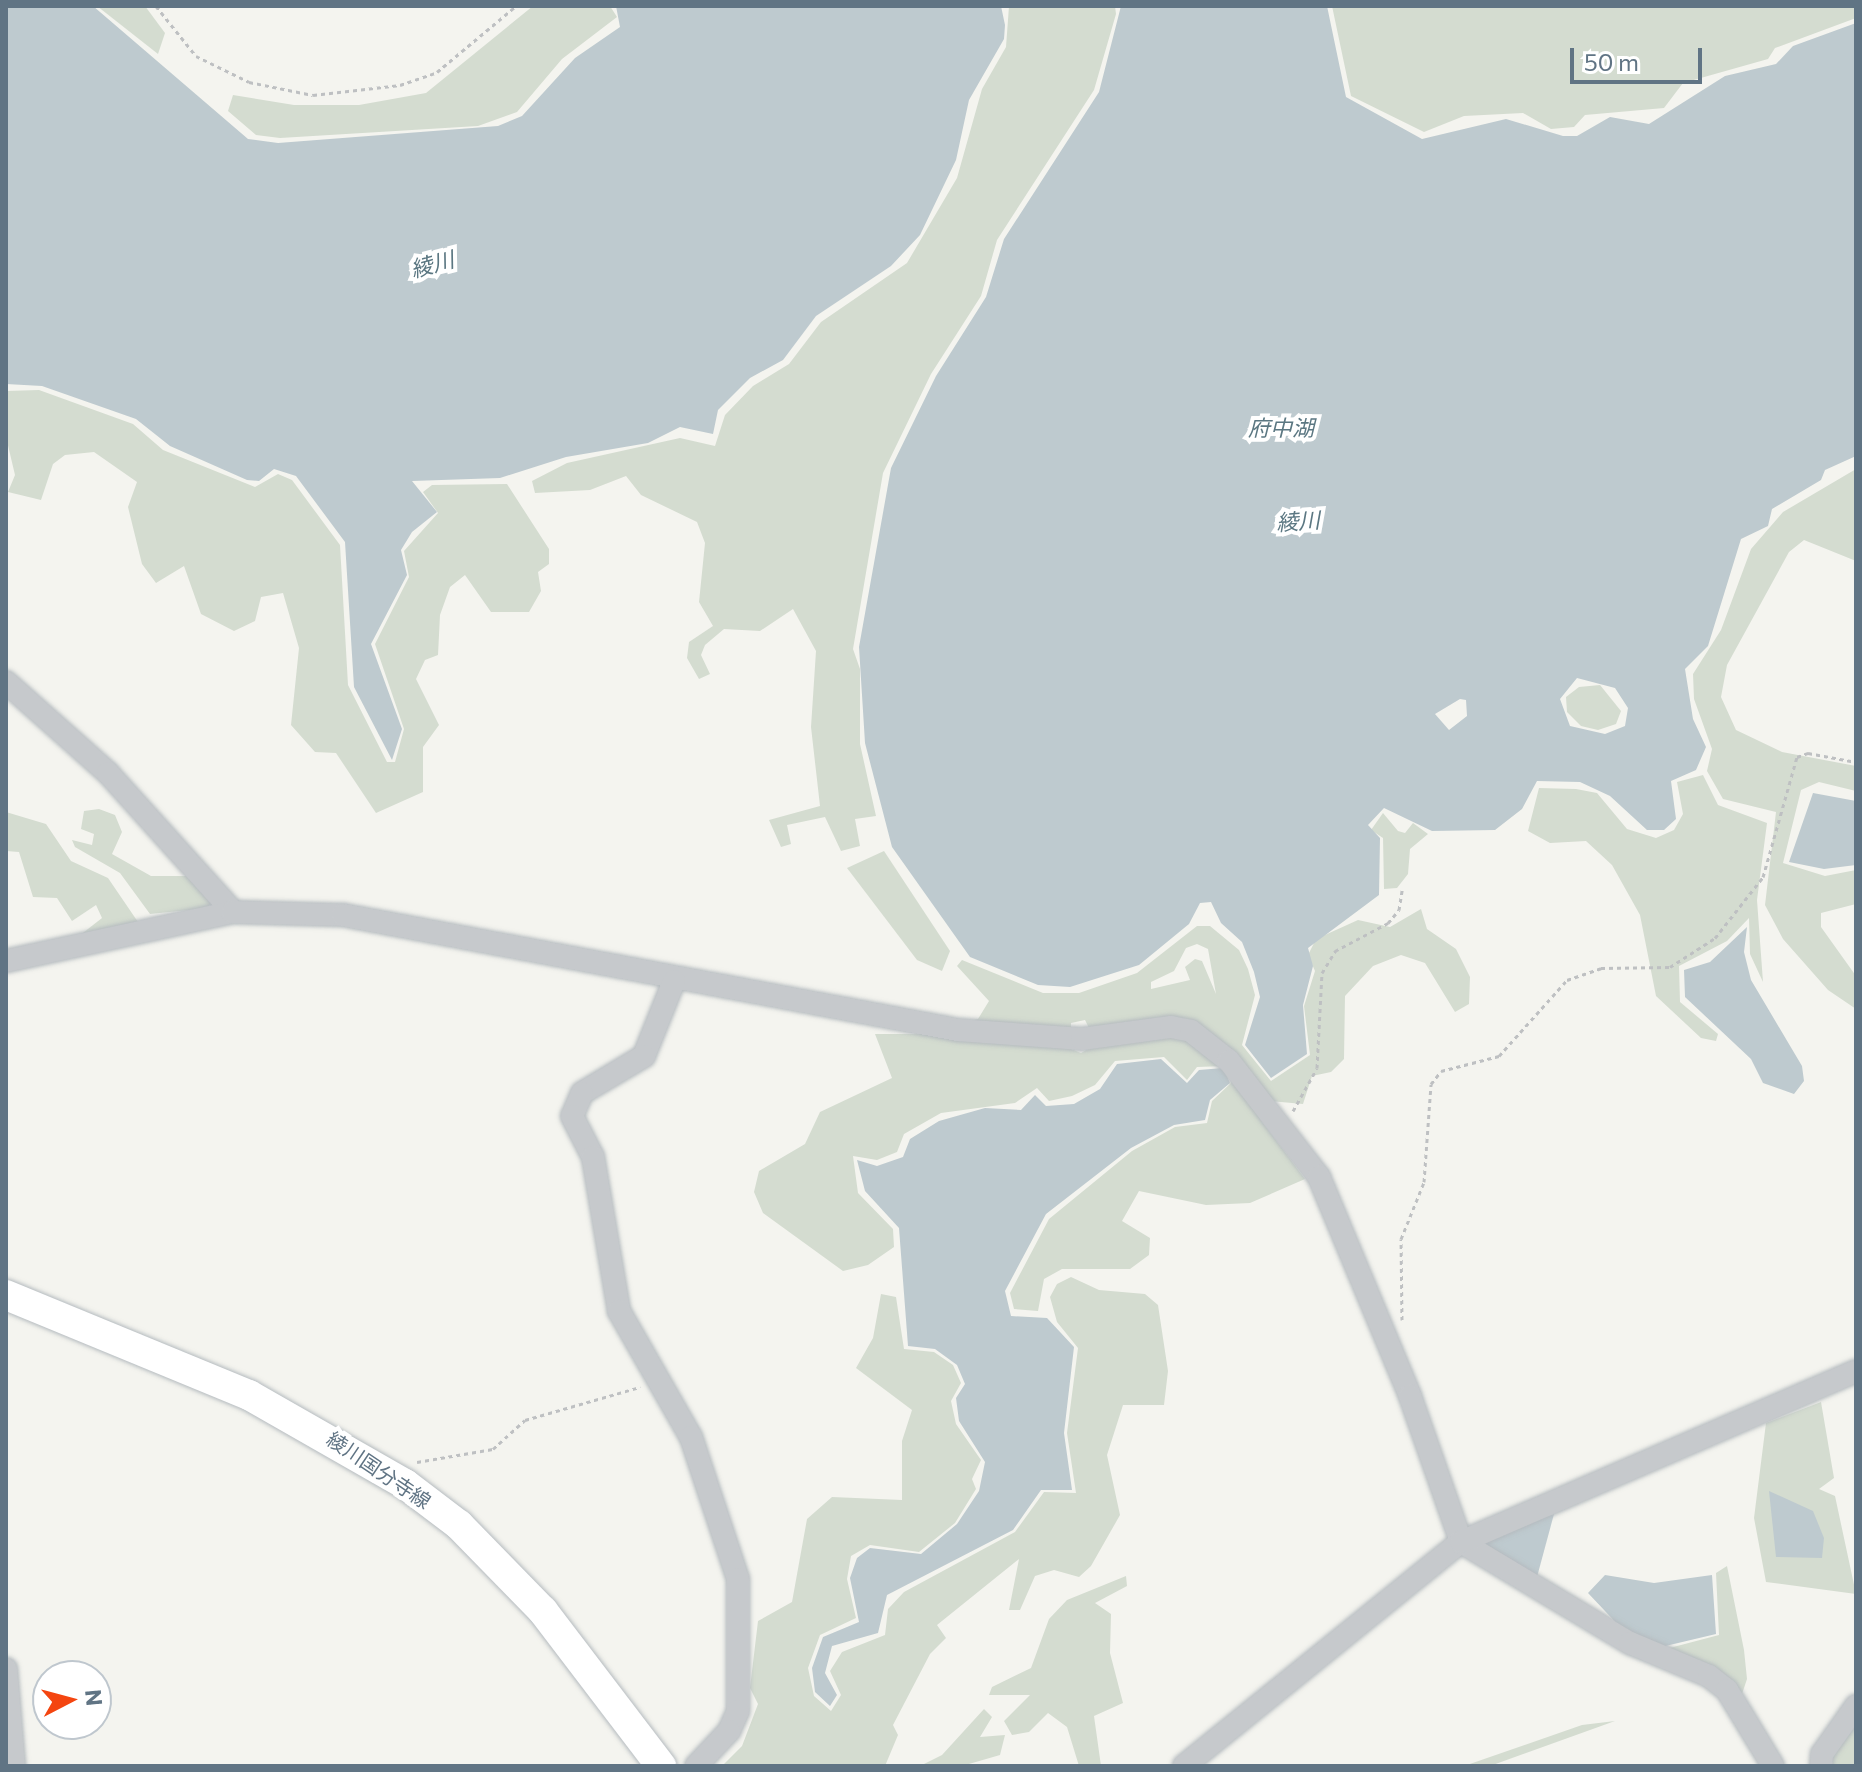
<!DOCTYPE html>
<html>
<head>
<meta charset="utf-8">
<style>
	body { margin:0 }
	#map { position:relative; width:1862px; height:1772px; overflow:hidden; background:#f4f4ef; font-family:Commissioner,"Noto Sans JP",sans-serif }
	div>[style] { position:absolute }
	.green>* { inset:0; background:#d4dcd0 }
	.water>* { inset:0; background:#becacf }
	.path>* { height:3px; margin-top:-1.5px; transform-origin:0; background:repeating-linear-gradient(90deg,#bec0c2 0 4px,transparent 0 8px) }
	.roads { filter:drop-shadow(0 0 2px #b5bbbf) drop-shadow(0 0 2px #b5bbbf) }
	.street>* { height:22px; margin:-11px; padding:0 11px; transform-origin:11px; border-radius:11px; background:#c6c9cc }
	.secondary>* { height:30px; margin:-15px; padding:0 15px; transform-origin:15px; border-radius:15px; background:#fff }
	span { translate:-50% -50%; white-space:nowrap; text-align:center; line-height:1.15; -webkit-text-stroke:8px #fff; paint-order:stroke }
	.street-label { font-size:20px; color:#607484 }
	.water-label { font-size:22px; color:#5b7782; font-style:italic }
	.frame { position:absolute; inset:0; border:8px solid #607484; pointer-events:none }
	.north { position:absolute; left:32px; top:1660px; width:80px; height:80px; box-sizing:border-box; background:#fff; border:2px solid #bfc7ce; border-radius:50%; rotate:84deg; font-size:22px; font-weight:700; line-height:32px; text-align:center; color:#607484 }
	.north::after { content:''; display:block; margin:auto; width:28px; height:36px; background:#f44510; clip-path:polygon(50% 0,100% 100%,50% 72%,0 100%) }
	.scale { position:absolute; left:1570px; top:48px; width:132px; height:36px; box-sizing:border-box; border:4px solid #607484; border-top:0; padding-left:10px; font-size:24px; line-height:28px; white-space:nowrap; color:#607484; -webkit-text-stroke:6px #fff; paint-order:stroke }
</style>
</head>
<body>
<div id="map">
	<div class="green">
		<i style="clip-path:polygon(97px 6px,145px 6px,165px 33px,158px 54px)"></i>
		<i style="clip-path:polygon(533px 6px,610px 6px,617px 17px,562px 59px,517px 112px,478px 126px,280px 138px,256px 135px,228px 111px,233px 95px,294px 105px,359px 105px,426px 93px)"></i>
		<i style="clip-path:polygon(1009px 6px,1115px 6px,1116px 14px,1094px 90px,997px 240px,981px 296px,931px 374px,883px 473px,853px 649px,860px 669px,860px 744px,876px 816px,855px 819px,860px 846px,841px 851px,825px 817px,787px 825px,791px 844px,781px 847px,769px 820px,820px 806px,811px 727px,816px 651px,793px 609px,760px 631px,724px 629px,705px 645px,701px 655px,710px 674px,699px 679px,687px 658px,689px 642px,713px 626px,699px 602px,705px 543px,697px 522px,641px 495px,626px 476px,590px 490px,535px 493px,532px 481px,567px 463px,680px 438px,715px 446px,725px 415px,753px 386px,789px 364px,821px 322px,907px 263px,957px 178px,982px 89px,1006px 47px)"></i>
		<i style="clip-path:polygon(1332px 6px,1856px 6px,1856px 18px,1775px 48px,1768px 59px,1683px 83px,1664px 108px,1585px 115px,1574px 127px,1551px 129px,1523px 113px,1464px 116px,1424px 132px,1351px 96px)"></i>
		<i style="clip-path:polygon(39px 390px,133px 424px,163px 450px,255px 487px,278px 474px,292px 480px,340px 545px,348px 685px,387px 762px,395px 762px,404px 729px,375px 644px,409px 577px,404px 551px,438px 513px,423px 492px,432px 485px,507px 484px,549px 549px,549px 564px,538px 572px,541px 591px,529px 612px,491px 612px,465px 575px,450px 587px,440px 615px,438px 655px,425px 660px,416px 679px,439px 725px,423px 747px,423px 792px,376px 813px,336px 753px,315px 752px,291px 725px,299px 648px,283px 593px,261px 597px,255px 621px,234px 631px,201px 614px,184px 566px,156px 583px,142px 564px,128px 507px,137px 482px,94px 452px,65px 455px,53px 464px,41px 500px,8px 492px,15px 475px,6px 437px,6px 391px)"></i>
		<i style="clip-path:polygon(1856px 469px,1856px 561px,1804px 540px,1789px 552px,1727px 665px,1721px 697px,1736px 730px,1782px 752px,1856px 766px,1856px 791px,1819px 782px,1801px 790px,1783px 863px,1825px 876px,1856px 870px,1856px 904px,1821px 913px,1821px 927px,1856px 976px,1856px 1009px,1828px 990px,1783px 939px,1765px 905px,1776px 812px,1723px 799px,1707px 771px,1712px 749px,1694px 699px,1693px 674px,1721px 630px,1751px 549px,1783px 512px)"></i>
		<i style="clip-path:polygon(1600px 685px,1621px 711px,1616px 724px,1598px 730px,1581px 726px,1567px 712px,1566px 697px,1579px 687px)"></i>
		<i style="clip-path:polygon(1703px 775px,1718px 805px,1767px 823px,1757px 900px,1763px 982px,1750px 954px,1749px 918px,1727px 941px,1679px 966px,1680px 1002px,1718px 1034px,1716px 1041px,1701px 1038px,1656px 996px,1640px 915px,1612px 865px,1586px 841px,1550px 843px,1528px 831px,1539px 788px,1576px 789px,1597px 793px,1627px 829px,1656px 838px,1674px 830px,1683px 814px,1677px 782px)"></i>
		<i style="clip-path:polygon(99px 809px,115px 815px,122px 832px,112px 854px,151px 876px,198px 876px,214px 896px,208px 908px,150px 914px,120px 873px,75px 847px,72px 840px,92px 845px,94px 834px,81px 829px,84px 811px)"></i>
		<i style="clip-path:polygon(6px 812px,46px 824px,71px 861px,108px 878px,138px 922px,79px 936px,102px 918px,96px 905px,72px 921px,57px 898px,33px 897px,19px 852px,6px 851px)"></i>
		<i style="clip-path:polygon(1383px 813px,1398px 831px,1405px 833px,1413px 823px,1428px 834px,1410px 849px,1408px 874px,1397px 888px,1384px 889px,1383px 838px,1371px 830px)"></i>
		<i style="clip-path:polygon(884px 851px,950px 951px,942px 971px,917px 960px,847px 868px)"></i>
		<i style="clip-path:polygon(evenodd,1421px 909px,1427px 929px,1456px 949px,1470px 977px,1469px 1004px,1455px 1012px,1425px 963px,1401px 955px,1373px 966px,1345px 996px,1344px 1059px,1331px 1072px,1312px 1076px,1303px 1104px,1270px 1101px,1260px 1119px,1305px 1179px,1250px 1203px,1206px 1205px,1139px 1191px,1122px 1221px,1150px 1238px,1149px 1255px,1130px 1269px,1062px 1269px,1044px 1279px,1038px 1311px,1014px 1309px,1010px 1293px,1049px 1219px,1132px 1151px,1175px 1127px,1207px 1123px,1212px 1101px,1232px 1082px,1224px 1066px,1197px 1067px,1187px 1080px,1164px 1057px,1115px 1061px,1095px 1085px,1072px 1096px,1049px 1101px,1037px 1088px,1015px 1103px,941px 1113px,904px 1134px,897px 1152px,877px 1160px,853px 1156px,858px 1193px,893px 1229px,894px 1247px,868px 1265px,843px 1271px,763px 1213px,754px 1192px,759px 1171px,805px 1144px,820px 1112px,892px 1078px,875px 1034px,918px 1034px,978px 1019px,989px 1001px,957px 966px,962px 960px,1043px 993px,1079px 993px,1137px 973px,1197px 926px,1210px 926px,1239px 950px,1248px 969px,1255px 995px,1242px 1045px,1271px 1081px,1310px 1055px,1304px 1006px,1315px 971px,1308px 955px,1316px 939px,1358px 920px,1390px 927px,1421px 909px,1197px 944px,1208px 949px,1216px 994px,1202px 961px,1195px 959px,1185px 967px,1190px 980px,1151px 989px,1151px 982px,1174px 971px,1186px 948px,1197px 944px,1421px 909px,1085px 1020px,1097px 1044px,1081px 1053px,1071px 1049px,1071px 1023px,1085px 1020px)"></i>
		<i style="clip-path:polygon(1071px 1277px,1099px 1290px,1145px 1294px,1158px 1305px,1168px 1371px,1164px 1405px,1123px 1405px,1107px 1455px,1120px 1515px,1091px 1566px,1079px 1577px,1054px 1570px,1035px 1576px,1020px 1610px,1009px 1610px,1019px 1559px,937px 1625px,946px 1638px,930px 1654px,893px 1725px,898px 1735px,885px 1766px,722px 1766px,742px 1746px,758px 1704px,750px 1688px,758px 1621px,792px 1602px,807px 1519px,832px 1497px,902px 1500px,902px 1441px,912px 1410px,856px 1368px,873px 1338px,881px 1294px,896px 1297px,904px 1349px,934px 1352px,953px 1365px,961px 1383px,951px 1401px,956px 1424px,981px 1460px,972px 1479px,976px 1489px,955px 1523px,919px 1552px,870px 1545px,851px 1556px,847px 1579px,856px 1618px,820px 1635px,808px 1668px,814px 1696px,831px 1711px,841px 1695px,830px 1671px,842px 1652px,885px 1635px,888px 1609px,904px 1592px,1015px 1532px,1044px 1492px,1076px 1493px,1067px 1433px,1078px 1348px,1057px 1322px,1050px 1297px,1057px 1284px)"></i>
		<i style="clip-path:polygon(1821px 1402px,1834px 1478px,1819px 1489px,1835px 1496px,1856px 1594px,1766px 1582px,1754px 1518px,1766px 1423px)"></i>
		<i style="clip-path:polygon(1727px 1566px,1744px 1650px,1747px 1679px,1741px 1697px,1662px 1650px,1719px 1635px,1716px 1573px)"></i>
		<i style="clip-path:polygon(1126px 1576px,1127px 1586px,1095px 1603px,1111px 1614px,1110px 1653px,1123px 1703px,1094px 1716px,1101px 1766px,1079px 1766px,1067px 1727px,1048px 1713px,1029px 1732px,1012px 1735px,1004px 1721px,1030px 1695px,989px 1695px,992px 1687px,1031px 1668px,1049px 1619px,1067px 1600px)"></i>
		<i style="clip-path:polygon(984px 1709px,992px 1717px,980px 1737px,1005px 1735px,1000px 1755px,962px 1766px,920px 1766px,942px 1755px)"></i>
		<i style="clip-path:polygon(1856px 1720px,1856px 1766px,1833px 1766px,1831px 1755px)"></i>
		<i style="clip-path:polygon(1615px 1721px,1490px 1766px,1464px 1766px,1582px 1725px)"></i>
	</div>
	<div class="water">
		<i style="clip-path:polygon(6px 6px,93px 6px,248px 139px,278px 143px,498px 126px,522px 116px,575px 58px,620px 27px,616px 6px,1001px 6px,1005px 25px,1004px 39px,969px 100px,956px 160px,920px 235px,891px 266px,816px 316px,783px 360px,750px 378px,718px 410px,713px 434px,680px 427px,648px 443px,566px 457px,500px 478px,412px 481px,437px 512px,412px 532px,401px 550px,407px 575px,371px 644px,402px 729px,392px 760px,354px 687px,345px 542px,296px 476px,274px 469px,259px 481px,247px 480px,170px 446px,136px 419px,42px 386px,6px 384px)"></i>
		<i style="clip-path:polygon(evenodd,1121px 6px,1327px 6px,1346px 97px,1422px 139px,1506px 119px,1563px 136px,1577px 136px,1610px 117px,1649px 124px,1725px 76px,1776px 64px,1793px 46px,1856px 23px,1856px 456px,1825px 470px,1821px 480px,1772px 509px,1768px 526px,1741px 539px,1708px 646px,1685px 669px,1693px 719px,1706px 747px,1696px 770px,1671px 781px,1676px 819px,1664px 830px,1647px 830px,1610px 796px,1580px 782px,1537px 781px,1522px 809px,1495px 830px,1432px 831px,1384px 808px,1368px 825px,1380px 838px,1379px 895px,1308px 948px,1313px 966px,1303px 1005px,1307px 1054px,1271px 1078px,1245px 1045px,1260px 997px,1254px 972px,1242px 942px,1221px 923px,1211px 902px,1200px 903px,1189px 924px,1139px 965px,1070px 987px,1038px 985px,970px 957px,892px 847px,865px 743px,859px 647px,891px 468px,936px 376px,986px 297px,1004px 239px,1099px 92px,1121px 6px,1577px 678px,1615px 688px,1628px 708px,1625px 726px,1605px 734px,1570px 726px,1560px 699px,1577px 678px,1121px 6px,1460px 699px,1466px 700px,1467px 716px,1449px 730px,1435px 714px,1460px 699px)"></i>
		<i style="clip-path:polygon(1813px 793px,1856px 801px,1856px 865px,1824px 869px,1789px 862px)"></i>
		<i style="clip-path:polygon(1747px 927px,1744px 952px,1751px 980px,1802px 1066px,1804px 1081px,1794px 1094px,1763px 1083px,1751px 1059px,1685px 997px,1684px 970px,1710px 962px)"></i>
		<i style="clip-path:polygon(1161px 1059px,1187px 1083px,1199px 1070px,1223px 1068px,1230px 1083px,1210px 1100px,1205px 1120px,1174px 1125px,1131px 1148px,1046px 1214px,1005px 1291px,1011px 1316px,1047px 1318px,1074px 1347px,1064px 1433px,1072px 1490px,1041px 1490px,1013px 1530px,887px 1595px,878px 1633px,832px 1646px,825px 1673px,837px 1695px,830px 1706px,815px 1692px,812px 1668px,823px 1637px,859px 1622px,850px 1578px,857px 1558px,870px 1548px,921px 1554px,957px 1524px,979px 1491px,985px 1462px,959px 1421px,956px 1398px,965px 1384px,957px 1365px,935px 1349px,908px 1346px,899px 1228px,865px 1191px,857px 1160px,877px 1166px,903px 1157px,910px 1139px,939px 1121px,985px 1108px,1021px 1110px,1035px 1095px,1046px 1106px,1074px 1104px,1100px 1089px,1117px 1064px)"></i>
		<i style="clip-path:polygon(1769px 1491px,1813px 1511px,1824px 1538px,1822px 1558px,1776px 1557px)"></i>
		<i style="clip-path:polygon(1554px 1514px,1537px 1577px,1484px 1547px,1488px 1536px)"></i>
		<i style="clip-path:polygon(1605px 1575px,1654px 1583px,1712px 1575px,1716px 1634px,1657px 1648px,1621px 1628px,1588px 1593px)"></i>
	</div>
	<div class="path">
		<i style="left:156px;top:6px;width:64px;rotate:51.3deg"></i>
		<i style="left:196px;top:56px;width:59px;rotate:26.1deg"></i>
		<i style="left:249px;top:82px;width:65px;rotate:11.5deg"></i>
		<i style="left:313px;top:95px;width:88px;rotate:-6.6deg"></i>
		<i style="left:400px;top:85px;width:39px;rotate:-19deg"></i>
		<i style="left:437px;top:72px;width:103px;rotate:-39.9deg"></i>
		<i style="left:1489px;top:6px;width:21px"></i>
		<i style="left:1293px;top:1111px;width:49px;rotate:-60.8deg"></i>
		<i style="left:1317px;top:1068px;width:95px;rotate:-87deg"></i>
		<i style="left:1322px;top:973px;width:26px;rotate:-59deg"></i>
		<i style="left:1335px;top:951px;width:60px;rotate:-27.8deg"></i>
		<i style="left:1388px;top:923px;width:17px;rotate:-50deg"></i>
		<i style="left:1399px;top:910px;width:20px;rotate:-81deg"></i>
		<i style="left:1402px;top:1320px;width:81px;rotate:-90.7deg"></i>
		<i style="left:1401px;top:1239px;width:61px;rotate:-68deg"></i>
		<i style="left:1424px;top:1182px;width:98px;rotate:-85.9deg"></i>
		<i style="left:1431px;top:1084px;width:16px;rotate:-52deg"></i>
		<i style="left:1441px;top:1071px;width:60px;rotate:-14.5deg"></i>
		<i style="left:1499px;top:1056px;width:102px;rotate:-48.2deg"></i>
		<i style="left:1567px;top:980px;width:36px;rotate:-19deg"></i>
		<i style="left:1601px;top:968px;width:69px;rotate:-0.8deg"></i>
		<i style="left:1670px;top:967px;width:54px;rotate:-32.8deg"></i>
		<i style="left:1715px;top:938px;width:78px;rotate:-51.8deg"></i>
		<i style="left:1763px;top:877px;width:125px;rotate:-74.2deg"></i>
		<i style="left:1797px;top:757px;width:12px;rotate:-20deg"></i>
		<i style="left:1808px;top:753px;width:49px;rotate:10.6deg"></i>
		<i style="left:417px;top:1462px;width:77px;rotate:-9.7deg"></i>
		<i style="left:493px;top:1449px;width:43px;rotate:-42.2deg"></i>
		<i style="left:525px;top:1420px;width:120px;rotate:-16deg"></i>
	</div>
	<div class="roads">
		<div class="street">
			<i style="left:6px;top:682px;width:137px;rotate:41.7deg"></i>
			<i style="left:108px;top:773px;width:187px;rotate:48deg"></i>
			<i style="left:6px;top:961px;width:232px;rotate:-12.2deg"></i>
			<i style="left:233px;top:912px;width:110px;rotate:1.6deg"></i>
			<i style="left:343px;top:915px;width:626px;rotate:10.59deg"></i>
			<i style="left:958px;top:1030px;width:124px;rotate:4.2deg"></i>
			<i style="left:1082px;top:1039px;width:90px;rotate:-7.7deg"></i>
			<i style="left:1171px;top:1027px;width:20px;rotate:11deg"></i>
			<i style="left:1191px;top:1031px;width:48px;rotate:38.3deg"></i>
			<i style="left:1229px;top:1061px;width:147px;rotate:52.2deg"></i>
			<i style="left:1319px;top:1177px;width:237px;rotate:67.4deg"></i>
			<i style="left:1410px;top:1396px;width:155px;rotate:70.7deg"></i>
			<i style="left:1461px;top:1542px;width:197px;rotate:30.9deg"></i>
			<i style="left:1630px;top:1643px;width:86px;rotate:22.7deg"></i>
			<i style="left:1709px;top:1676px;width:23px;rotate:38deg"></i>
			<i style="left:1727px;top:1690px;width:89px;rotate:58.8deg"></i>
			<i style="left:674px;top:981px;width:81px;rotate:111.8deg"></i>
			<i style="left:644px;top:1056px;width:72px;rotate:149.2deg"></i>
			<i style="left:582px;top:1093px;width:25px;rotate:113deg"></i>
			<i style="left:572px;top:1116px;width:46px;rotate:62.9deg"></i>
			<i style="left:593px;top:1157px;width:156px;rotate:80.4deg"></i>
			<i style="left:619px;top:1311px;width:145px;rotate:60.3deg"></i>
			<i style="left:691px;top:1437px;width:150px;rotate:71.7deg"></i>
			<i style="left:738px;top:1579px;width:132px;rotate:90deg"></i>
			<i style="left:738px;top:1711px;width:22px;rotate:114deg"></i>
			<i style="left:729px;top:1731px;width:48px;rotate:133.3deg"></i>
			<i style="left:6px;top:1669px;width:97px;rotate:85.3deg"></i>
			<i style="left:1184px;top:1766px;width:356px;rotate:-39deg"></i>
			<i style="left:1461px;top:1542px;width:430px;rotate:-23.4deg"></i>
			<i style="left:1821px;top:1766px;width:12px;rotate:-85deg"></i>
			<i style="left:1822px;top:1754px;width:59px;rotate:-54.7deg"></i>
		</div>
		<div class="secondary">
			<i style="left:6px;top:1295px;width:263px;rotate:22.4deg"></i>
			<i style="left:249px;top:1395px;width:180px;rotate:29.7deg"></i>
			<i style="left:405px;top:1484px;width:68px;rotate:37.2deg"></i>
			<i style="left:459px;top:1525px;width:120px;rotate:45.7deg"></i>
			<i style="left:543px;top:1611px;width:195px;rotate:52.7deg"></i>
		</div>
	</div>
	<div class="street-label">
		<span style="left:379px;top:1470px;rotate:34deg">綾川国分寺線</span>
	</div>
	<div class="water-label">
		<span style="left:432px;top:264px;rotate:-15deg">綾川</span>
		<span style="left:1281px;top:428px">府中湖</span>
		<span style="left:1298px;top:521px;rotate:-4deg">綾川</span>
	</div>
	<div class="frame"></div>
	<div class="north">N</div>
	<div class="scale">50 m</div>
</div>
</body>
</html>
